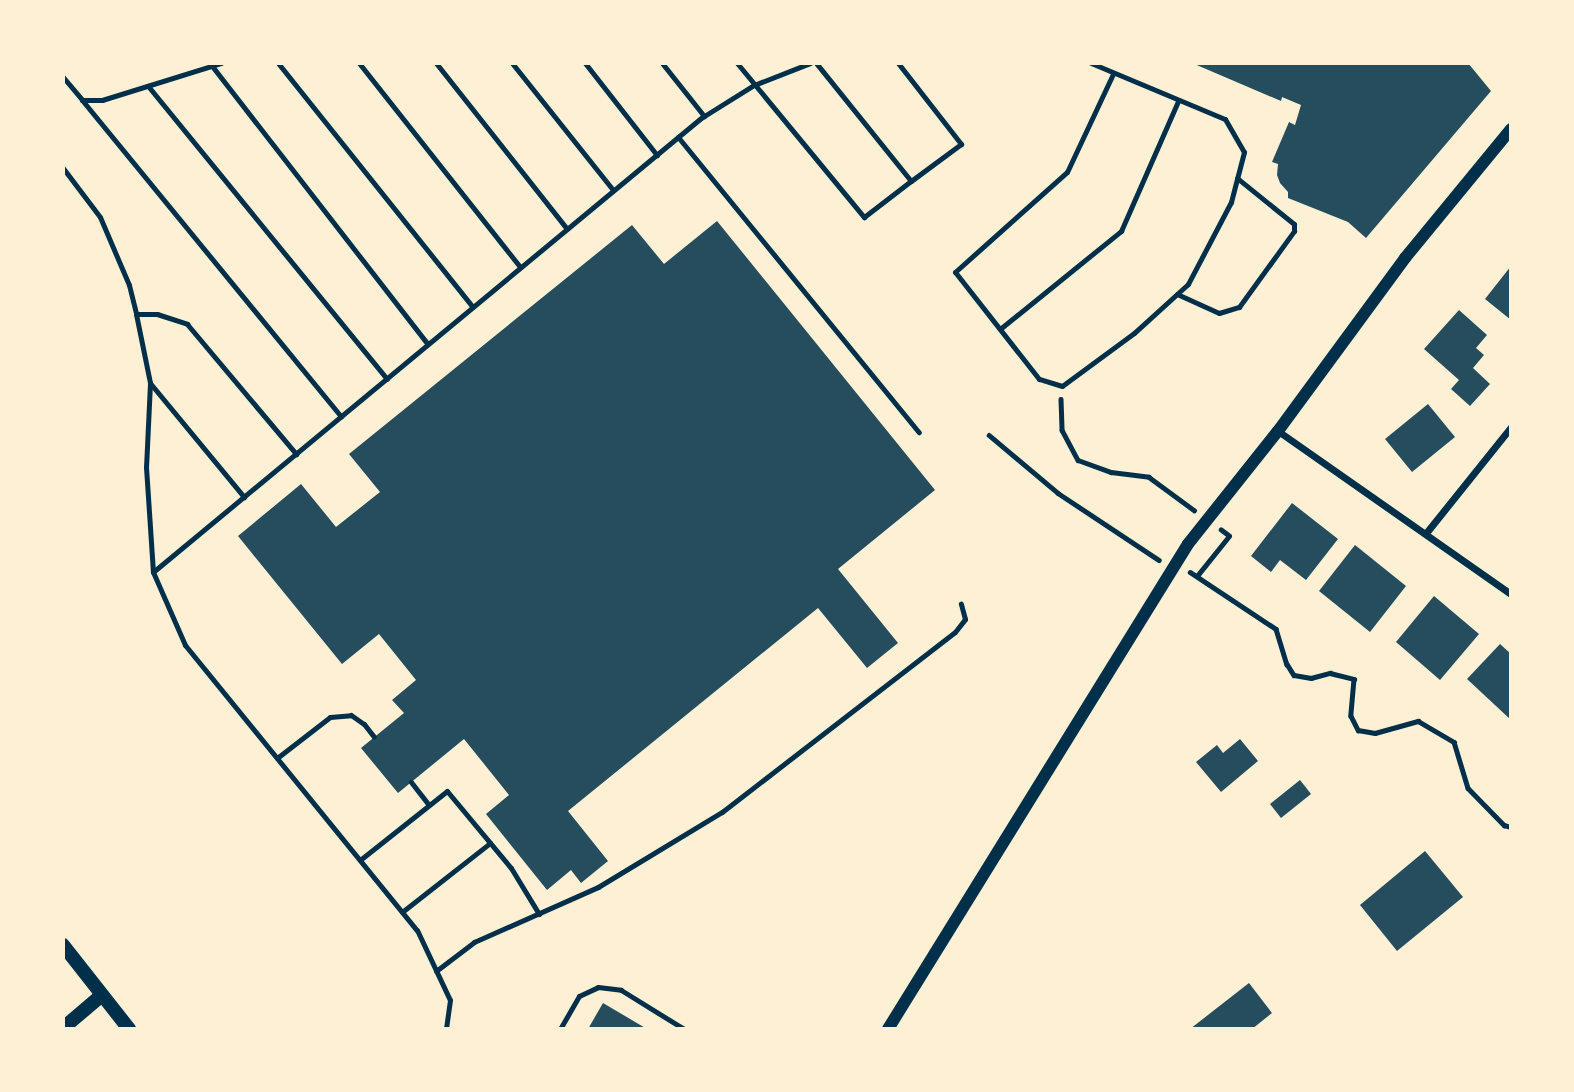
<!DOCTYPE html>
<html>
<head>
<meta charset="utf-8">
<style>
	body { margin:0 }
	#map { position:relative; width:1574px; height:1092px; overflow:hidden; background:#fdf0d5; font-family:Signika,sans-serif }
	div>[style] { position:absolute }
	.building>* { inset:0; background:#264d5e }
	.path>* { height:4.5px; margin:-2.25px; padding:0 2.25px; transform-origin:2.25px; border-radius:2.25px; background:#003049 }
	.service>* { height:5px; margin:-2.5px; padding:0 2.5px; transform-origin:2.5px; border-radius:2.5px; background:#003049 }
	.minor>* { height:7px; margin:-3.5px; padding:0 3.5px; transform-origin:3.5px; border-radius:3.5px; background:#003049 }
	.tertiary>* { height:12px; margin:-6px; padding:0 6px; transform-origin:6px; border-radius:6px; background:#003049 }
	.secondary>* { height:14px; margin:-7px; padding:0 7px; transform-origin:7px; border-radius:7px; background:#003049 }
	span { translate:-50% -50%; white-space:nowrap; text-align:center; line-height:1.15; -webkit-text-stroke:6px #fdf0d5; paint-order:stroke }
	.frame { position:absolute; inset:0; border:65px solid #fdf0d5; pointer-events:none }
</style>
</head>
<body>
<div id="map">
	<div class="building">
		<i style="clip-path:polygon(1192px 63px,1468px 63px,1491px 91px,1366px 238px,1348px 222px,1288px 198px,1288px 192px,1280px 183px,1277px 175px,1278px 164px,1272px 162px,1289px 122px,1295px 125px,1301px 105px,1282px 97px,1281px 101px)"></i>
		<i style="clip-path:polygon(717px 221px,935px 490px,838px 569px,898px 643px,867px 668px,818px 608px,568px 811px,608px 861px,581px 883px,571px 870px,547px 890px,486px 814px,509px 795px,464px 739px,398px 793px,361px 748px,404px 713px,392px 700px,416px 680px,379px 634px,342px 664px,238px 536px,301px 484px,336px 527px,380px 492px,349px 454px,632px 225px,664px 264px)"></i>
		<i style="clip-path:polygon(1511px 266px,1511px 320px,1485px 299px)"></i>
		<i style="clip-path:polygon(1459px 310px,1487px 335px,1476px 348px,1484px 355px,1473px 368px,1490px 384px,1470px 406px,1451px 389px,1459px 380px,1424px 349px)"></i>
		<i style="clip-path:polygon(1428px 404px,1455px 437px,1412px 472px,1385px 439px)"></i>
		<i style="clip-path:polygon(1292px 503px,1338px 539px,1306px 580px,1280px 560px,1271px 572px,1251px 556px)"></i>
		<i style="clip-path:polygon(1355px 545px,1406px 586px,1370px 632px,1319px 591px)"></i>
		<i style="clip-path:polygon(1434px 596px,1479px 634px,1440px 680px,1396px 642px)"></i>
		<i style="clip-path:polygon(1500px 644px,1511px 654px,1511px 720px,1467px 679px)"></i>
		<i style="clip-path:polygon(1240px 739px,1258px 761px,1221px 792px,1196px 762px,1217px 745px,1223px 753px)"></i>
		<i style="clip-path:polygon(1300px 780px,1311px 794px,1281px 818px,1270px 804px)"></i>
		<i style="clip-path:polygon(1425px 851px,1463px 897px,1397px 951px,1360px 905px)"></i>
		<i style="clip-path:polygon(1249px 983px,1272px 1013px,1252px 1029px,1190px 1029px)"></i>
		<i style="clip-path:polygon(603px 1003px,647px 1029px,588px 1029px)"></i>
	</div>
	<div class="path">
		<i style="left:1061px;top:399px;width:31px;rotate:88deg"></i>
		<i style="left:1062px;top:430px;width:34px;rotate:62deg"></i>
		<i style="left:1078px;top:460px;width:35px;rotate:20deg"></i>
		<i style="left:1111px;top:472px;width:38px;rotate:7deg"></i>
		<i style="left:1149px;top:477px;width:56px;rotate:36.3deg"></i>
		<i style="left:989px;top:435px;width:90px;rotate:40deg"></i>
		<i style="left:1058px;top:493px;width:121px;rotate:33.6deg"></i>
		<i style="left:1190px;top:572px;width:103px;rotate:33.5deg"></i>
		<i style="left:1276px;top:629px;width:37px;rotate:73deg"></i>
		<i style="left:1287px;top:664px;width:13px;rotate:58deg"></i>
		<i style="left:1294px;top:675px;width:17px;rotate:10deg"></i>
		<i style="left:1311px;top:678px;width:20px;rotate:-15deg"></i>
		<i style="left:1330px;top:673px;width:25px;rotate:14deg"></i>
		<i style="left:1354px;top:679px;width:37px;rotate:95deg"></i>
		<i style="left:1351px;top:716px;width:16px;rotate:63deg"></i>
		<i style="left:1358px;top:730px;width:17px;rotate:10deg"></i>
		<i style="left:1375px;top:733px;width:45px;rotate:-15.6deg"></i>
		<i style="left:1418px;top:721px;width:42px;rotate:30.3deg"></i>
		<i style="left:1454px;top:742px;width:48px;rotate:73.1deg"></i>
		<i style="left:1468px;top:788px;width:52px;rotate:45.8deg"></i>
		<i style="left:1504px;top:825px;width:7px;rotate:16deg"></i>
		<i style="left:1197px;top:576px;width:51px;rotate:-51.3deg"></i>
		<i style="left:1229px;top:536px;width:10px;rotate:-143deg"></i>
	</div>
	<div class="service">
		<i style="left:278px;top:63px;width:312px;rotate:51.4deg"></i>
		<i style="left:359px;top:63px;width:260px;rotate:51.7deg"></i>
		<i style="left:436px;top:63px;width:211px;rotate:51.7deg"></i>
		<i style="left:512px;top:63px;width:162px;rotate:51.5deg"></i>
		<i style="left:585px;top:63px;width:117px;rotate:52deg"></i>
		<i style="left:662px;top:63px;width:68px;rotate:51.6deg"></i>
		<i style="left:737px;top:63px;width:200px;rotate:50.5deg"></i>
		<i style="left:864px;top:217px;width:59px;rotate:-37.5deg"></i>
		<i style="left:911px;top:181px;width:151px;rotate:-128.8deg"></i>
		<i style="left:898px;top:63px;width:103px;rotate:52.1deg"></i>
		<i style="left:961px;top:144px;width:62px;rotate:143.5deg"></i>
		<i style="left:1091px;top:63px;width:145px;rotate:22.7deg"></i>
		<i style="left:1225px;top:119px;width:38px;rotate:60deg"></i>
		<i style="left:1244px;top:152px;width:52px;rotate:104.6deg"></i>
		<i style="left:1231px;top:202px;width:93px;rotate:117.7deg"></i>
		<i style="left:1188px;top:284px;width:73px;rotate:137.8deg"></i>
		<i style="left:1134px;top:333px;width:89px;rotate:143.6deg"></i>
		<i style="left:1062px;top:386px;width:24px;rotate:-163deg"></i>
		<i style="left:1039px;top:379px;width:136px;rotate:-128.1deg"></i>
		<i style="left:955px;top:272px;width:150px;rotate:-41.8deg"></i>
		<i style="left:1067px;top:172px;width:108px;rotate:-64.9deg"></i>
		<i style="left:212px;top:66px;width:352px;rotate:52.2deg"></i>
		<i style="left:63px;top:77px;width:30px;rotate:50deg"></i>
		<i style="left:82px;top:100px;width:20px"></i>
		<i style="left:102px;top:100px;width:125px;rotate:-17.3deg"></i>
		<i style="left:148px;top:86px;width:378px;rotate:50.8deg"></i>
		<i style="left:82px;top:100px;width:409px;rotate:50.7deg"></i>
		<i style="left:678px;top:137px;width:381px;rotate:50.8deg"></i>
		<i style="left:63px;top:168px;width:61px;rotate:52.9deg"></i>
		<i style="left:100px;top:217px;width:74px;rotate:66.9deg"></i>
		<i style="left:129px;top:285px;width:30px;rotate:76deg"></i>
		<i style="left:136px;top:314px;width:70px;rotate:78.5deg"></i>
		<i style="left:150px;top:383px;width:84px;rotate:92.7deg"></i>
		<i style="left:146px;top:467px;width:105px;rotate:86.2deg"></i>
		<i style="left:153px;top:572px;width:80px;rotate:66.3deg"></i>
		<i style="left:185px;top:645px;width:367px;rotate:50.9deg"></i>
		<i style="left:417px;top:930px;width:77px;rotate:64.8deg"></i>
		<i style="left:450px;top:1000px;width:29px;rotate:98deg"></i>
		<i style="left:1177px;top:294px;width:46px;rotate:24.3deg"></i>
		<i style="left:1219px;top:313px;width:21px;rotate:-17deg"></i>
		<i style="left:1239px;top:307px;width:94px;rotate:-54.1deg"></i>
		<i style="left:1294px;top:231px;width:7px;rotate:-90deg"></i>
		<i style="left:1294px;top:224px;width:73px;rotate:-141.1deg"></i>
		<i style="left:136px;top:314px;width:21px"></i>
		<i style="left:157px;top:314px;width:32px;rotate:18deg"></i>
		<i style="left:187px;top:324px;width:170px;rotate:50deg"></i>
		<i style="left:1000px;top:329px;width:156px;rotate:-39deg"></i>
		<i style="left:1121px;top:231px;width:142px;rotate:-66.3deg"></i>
		<i style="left:150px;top:383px;width:148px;rotate:50.5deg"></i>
		<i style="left:153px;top:572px;width:712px;rotate:-39.64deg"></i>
		<i style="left:701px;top:118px;width:62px;rotate:-31.9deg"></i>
		<i style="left:754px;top:85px;width:60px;rotate:-21.4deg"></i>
		<i style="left:277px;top:758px;width:67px;rotate:-37.7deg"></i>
		<i style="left:330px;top:717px;width:21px;rotate:-5deg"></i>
		<i style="left:351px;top:715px;width:16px;rotate:35deg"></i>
		<i style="left:364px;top:724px;width:16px;rotate:52deg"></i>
		<i style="left:411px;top:782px;width:29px;rotate:52deg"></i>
		<i style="left:360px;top:860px;width:111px;rotate:-38.4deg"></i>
		<i style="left:447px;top:791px;width:100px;rotate:50.3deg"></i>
		<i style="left:511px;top:868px;width:54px;rotate:58.7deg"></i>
		<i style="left:402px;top:912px;width:112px;rotate:-38.1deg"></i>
		<i style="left:436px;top:971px;width:48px;rotate:-37.3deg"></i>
		<i style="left:474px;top:942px;width:136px;rotate:-23.9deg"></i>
		<i style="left:598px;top:887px;width:145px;rotate:-31.2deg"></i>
		<i style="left:722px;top:812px;width:294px;rotate:-37.7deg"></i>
		<i style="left:955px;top:632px;width:16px;rotate:-52deg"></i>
		<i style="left:965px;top:619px;width:16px;rotate:-105deg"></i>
		<i style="left:560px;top:1029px;width:38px;rotate:-60deg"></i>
		<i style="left:579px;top:996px;width:21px;rotate:-25deg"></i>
		<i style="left:598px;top:987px;width:23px;rotate:7deg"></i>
		<i style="left:621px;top:990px;width:74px;rotate:31.8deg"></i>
	</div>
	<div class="minor">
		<i style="left:1278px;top:431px;width:284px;rotate:35deg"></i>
		<i style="left:1426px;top:533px;width:136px;rotate:-51.3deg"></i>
	</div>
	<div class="tertiary">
		<i style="left:888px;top:1029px;width:570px;rotate:-58.26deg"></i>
		<i style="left:1188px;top:544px;width:144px;rotate:-51.5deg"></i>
		<i style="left:1278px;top:431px;width:215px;rotate:-53.7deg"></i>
		<i style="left:1405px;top:258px;width:167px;rotate:-50.6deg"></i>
	</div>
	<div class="secondary">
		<i style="left:63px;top:945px;width:107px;rotate:51.8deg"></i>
		<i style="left:69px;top:1023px;width:43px;rotate:-40.3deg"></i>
	</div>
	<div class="frame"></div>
</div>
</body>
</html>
